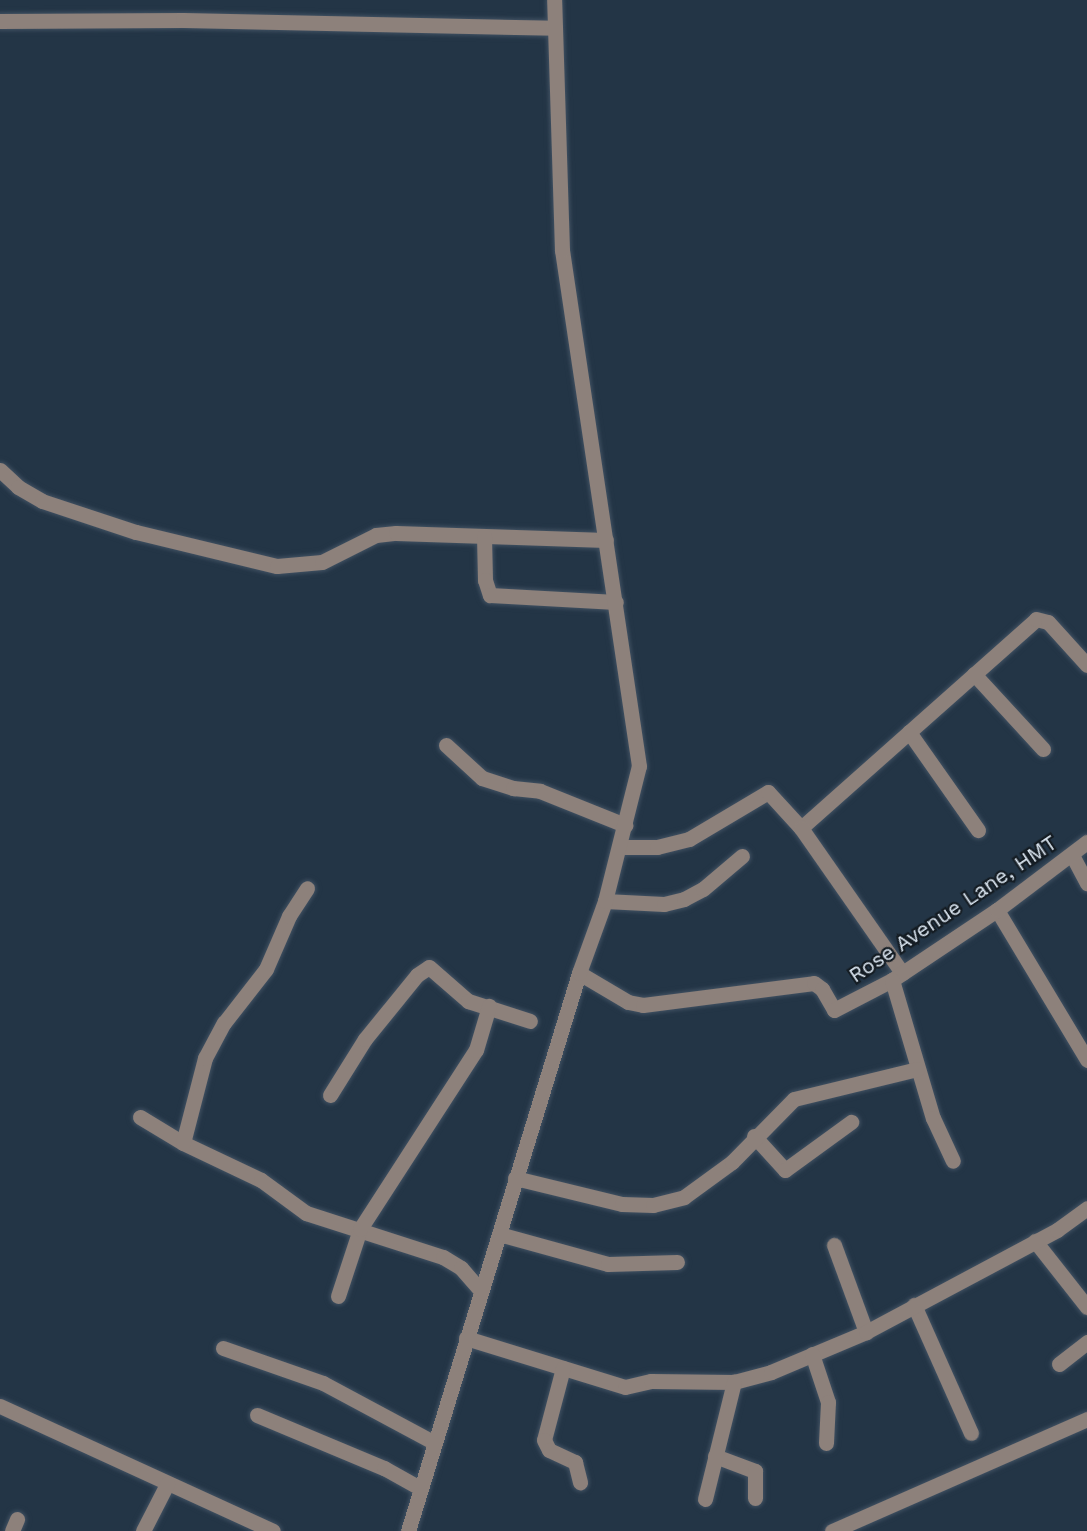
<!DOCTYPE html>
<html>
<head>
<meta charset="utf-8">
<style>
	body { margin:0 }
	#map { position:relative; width:1087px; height:1531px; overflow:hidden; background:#233546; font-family:"Work Sans",sans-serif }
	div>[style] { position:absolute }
	.roads { filter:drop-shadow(0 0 2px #415162) drop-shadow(0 0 2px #415162) }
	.minor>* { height:15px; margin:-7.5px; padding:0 7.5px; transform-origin:7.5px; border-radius:7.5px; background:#8d817b }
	span { translate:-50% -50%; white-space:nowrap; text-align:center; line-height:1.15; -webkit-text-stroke:4.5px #141c23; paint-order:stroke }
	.street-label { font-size:21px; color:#dce7f2 }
</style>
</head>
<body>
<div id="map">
	<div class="roads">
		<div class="minor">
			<i style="left:0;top:21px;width:183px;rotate:-0.3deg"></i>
			<i style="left:183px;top:20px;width:372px;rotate:1.2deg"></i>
			<i style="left:0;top:470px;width:25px;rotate:43deg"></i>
			<i style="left:18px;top:487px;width:28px;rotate:30deg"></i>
			<i style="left:42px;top:501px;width:99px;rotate:18.3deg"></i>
			<i style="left:136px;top:532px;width:145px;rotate:13.6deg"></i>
			<i style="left:277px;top:566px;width:45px;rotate:-5.1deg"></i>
			<i style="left:322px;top:562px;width:60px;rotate:-26.6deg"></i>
			<i style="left:376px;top:535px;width:20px;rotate:-6deg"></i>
			<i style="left:396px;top:533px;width:210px;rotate:1.9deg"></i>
			<i style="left:484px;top:536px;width:44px;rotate:88.7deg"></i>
			<i style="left:485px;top:580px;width:16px;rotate:72deg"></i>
			<i style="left:490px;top:595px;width:126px;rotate:3.2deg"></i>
			<i style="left:974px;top:674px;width:102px;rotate:47.4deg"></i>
			<i style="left:909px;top:732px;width:120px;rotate:54.9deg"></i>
			<i style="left:446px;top:745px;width:49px;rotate:42.5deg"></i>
			<i style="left:482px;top:778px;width:33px;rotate:18deg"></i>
			<i style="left:513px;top:788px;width:27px;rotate:6deg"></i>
			<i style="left:540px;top:791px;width:92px;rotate:21.8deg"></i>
			<i style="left:801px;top:828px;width:314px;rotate:-41.6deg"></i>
			<i style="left:1036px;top:619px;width:12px;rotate:14deg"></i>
			<i style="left:1048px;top:622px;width:58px;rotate:47.8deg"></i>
			<i style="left:619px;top:847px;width:38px"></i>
			<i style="left:657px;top:847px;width:33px;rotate:-14deg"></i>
			<i style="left:689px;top:839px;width:92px;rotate:-30.7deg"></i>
			<i style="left:768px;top:792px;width:49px;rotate:47.5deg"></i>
			<i style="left:801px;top:828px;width:177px;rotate:55.1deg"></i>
			<i style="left:1072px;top:855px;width:32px;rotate:62deg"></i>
			<i style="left:605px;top:901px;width:59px;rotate:2.9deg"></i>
			<i style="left:664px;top:904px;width:21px;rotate:-14deg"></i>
			<i style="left:684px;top:899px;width:21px;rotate:-28deg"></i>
			<i style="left:703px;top:889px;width:51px;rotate:-40.2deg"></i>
			<i style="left:997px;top:910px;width:175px;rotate:59deg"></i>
			<i style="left:579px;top:973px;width:57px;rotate:30.6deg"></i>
			<i style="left:628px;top:1002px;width:15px;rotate:11deg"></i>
			<i style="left:643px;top:1005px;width:172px;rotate:-7.3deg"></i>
			<i style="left:814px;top:983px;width:10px;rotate:37deg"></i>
			<i style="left:822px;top:989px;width:24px;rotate:60deg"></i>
			<i style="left:834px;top:1010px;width:65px;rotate:-27.3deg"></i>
			<i style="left:892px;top:980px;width:126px;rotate:-33.7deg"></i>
			<i style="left:997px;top:910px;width:113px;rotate:-37.1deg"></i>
			<i style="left:892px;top:980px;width:144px;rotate:73.5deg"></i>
			<i style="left:933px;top:1118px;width:47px;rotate:65.1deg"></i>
			<i style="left:330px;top:1095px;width:66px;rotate:-58deg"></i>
			<i style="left:365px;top:1039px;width:82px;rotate:-50.9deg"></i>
			<i style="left:417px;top:975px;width:14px;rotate:-34deg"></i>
			<i style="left:429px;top:967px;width:52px;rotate:41.1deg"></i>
			<i style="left:468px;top:1001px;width:65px;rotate:17.9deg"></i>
			<i style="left:140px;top:1117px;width:50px;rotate:31.2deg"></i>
			<i style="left:183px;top:1143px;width:86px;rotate:25.4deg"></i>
			<i style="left:261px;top:1180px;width:56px;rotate:36.3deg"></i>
			<i style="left:306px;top:1213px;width:144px;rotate:17.8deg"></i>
			<i style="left:443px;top:1257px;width:21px;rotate:31deg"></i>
			<i style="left:461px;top:1268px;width:30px;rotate:49deg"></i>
			<i style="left:754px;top:1136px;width:46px;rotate:47.6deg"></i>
			<i style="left:785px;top:1170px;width:82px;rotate:-36deg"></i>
			<i style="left:183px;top:1143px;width:88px;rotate:-75.5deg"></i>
			<i style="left:205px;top:1058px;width:40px;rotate:-62deg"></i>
			<i style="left:224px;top:1023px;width:68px;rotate:-52.1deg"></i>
			<i style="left:266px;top:969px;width:58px;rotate:-66.5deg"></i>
			<i style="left:289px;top:916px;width:33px;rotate:-57deg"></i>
			<i style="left:515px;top:1178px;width:110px;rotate:13.7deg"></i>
			<i style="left:622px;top:1204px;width:31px;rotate:2deg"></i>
			<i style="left:653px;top:1205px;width:32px;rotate:-14deg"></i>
			<i style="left:684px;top:1197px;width:59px;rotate:-36.1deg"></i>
			<i style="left:732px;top:1162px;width:88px;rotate:-45.5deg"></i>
			<i style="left:794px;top:1099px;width:127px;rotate:-13.7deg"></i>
			<i style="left:499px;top:1234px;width:113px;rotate:15.4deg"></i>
			<i style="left:608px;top:1264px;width:69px;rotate:-1.7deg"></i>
			<i style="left:1035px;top:1241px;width:84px;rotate:51.8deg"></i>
			<i style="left:834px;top:1245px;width:93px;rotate:69.8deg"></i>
			<i style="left:338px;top:1296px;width:71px;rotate:-71.8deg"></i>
			<i style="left:360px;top:1229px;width:213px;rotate:-57.1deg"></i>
			<i style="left:476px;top:1050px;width:46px;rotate:-73.5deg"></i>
			<i style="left:914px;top:1305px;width:140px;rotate:66deg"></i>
			<i style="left:466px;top:1338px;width:166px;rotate:17.1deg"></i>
			<i style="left:625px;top:1387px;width:27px;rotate:-13deg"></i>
			<i style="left:651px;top:1381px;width:83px;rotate:0.7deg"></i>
			<i style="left:734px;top:1382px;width:38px;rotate:-15deg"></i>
			<i style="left:771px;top:1372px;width:103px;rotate:-22.8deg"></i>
			<i style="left:866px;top:1332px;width:217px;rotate:-28.1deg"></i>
			<i style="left:1057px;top:1230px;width:37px;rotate:-36deg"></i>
			<i style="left:223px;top:1348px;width:106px;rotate:19.3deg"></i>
			<i style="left:323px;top:1383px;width:127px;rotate:28.2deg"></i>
			<i style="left:812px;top:1354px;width:51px;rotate:71.6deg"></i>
			<i style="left:828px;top:1402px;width:41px;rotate:92.8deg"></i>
			<i style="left:1059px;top:1364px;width:36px;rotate:-38deg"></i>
			<i style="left:563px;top:1368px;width:74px;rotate:104.8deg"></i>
			<i style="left:544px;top:1440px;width:11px;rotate:63deg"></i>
			<i style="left:549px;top:1450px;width:29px;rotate:25deg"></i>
			<i style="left:575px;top:1462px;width:21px;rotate:76deg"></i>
			<i style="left:0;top:1406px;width:300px;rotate:24.6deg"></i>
			<i style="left:257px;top:1415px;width:138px;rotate:22.7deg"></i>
			<i style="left:384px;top:1468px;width:41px;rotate:29.1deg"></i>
			<i style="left:715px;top:1456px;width:43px;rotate:20.6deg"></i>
			<i style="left:755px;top:1471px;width:27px;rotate:90deg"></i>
			<i style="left:705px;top:1499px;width:121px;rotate:-76.1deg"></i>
			<i style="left:12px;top:1531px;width:13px;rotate:-67deg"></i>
			<i style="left:143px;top:1531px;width:53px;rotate:-62.9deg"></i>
			<i style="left:408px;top:1531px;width:584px;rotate:-72.96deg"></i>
			<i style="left:579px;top:973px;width:77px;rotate:-70.1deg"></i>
			<i style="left:605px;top:901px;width:139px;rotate:-75.9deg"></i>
			<i style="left:639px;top:766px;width:522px;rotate:-98.49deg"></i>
			<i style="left:562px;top:250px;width:250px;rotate:-91.8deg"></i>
			<i style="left:832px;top:1531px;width:279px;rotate:-23.7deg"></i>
		</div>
	</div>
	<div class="street-label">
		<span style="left:953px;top:909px;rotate:-34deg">Rose Avenue Lane, HMT</span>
	</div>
</div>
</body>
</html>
